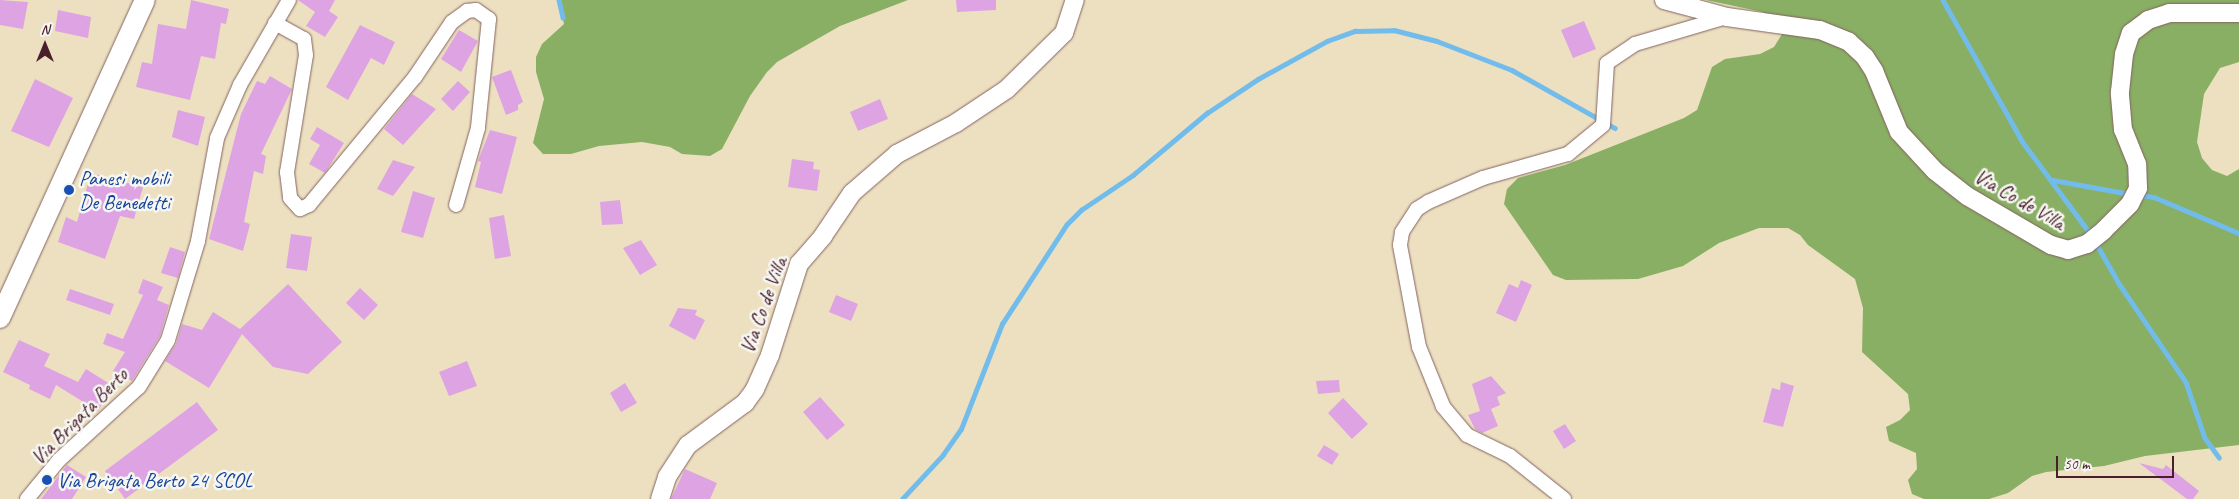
<!DOCTYPE html>
<html>
<head>
<meta charset="utf-8">
<style>
	body { margin:0 }
	#map { position:relative; width:2239px; height:499px; overflow:hidden; background:#ede0c1; font-family:Caveat,sans-serif }
	div>[style] { position:absolute }
	.forest>* { inset:0; background:#89af64 }
	.stream>* { height:4.5px; margin:-2.25px; padding:0 2.25px; transform-origin:2.25px; border-radius:2.25px; background:#72bceb }
	.building>* { inset:0; background:#dea3e2 }
	.roads { filter:drop-shadow(0 0 1px #836360) drop-shadow(0 0 1px #836360) }
	.minor>* { height:14px; margin:-7px; padding:0 7px; transform-origin:7px; border-radius:7px; background:#fff }
	.tertiary>* { height:18px; margin:-9px; padding:0 9px; transform-origin:9px; border-radius:9px; background:#fff }
	.secondary>* { height:20px; margin:-10px; padding:0 10px; transform-origin:10px; border-radius:10px; background:#fff }
	.dots>* { width:14px; height:14px; translate:-50% -50%; box-sizing:border-box; border:2px solid #f6f6f2; border-radius:50% }
	span { translate:-50% -50%; white-space:nowrap; text-align:center; line-height:1.15; -webkit-text-stroke:5px #f6f6f2; paint-order:stroke }
	.transit-label { font-size:21px; color:#164399 }
	.left { translate:0 -50%; text-align:left }
	.street-label { font-size:21px; color:#4a1f2b }
	.north { position:absolute; left:20px; top:20px; width:50px; height:50px; -webkit-text-stroke:4px #f6f6f2; paint-order:stroke; rotate:0deg; font-size:14px; font-weight:700; line-height:20px; text-align:center; color:#4a1f2b }
	.north::after { content:''; display:block; margin:auto; width:18px; height:22px; background:#4a1f2b; clip-path:polygon(50% 0,100% 100%,50% 72%,0 100%) }
	.scale { position:absolute; left:2056px; top:456px; width:118px; height:22px; box-sizing:border-box; border:2px solid #4a1f2b; border-top:0; padding-left:6px; font-size:15px; line-height:18px; white-space:nowrap; color:#4a1f2b; -webkit-text-stroke:4px #f6f6f2; paint-order:stroke }
</style>
</head>
<body>
<div id="map">
	<div class="forest">
		<i style="clip-path:polygon(559px 0,908px 0,840px 26px,777px 62px,767px 72px,750px 96px,722px 149px,710px 156px,682px 154px,670px 147px,642px 142px,599px 146px,571px 154px,543px 154px,533px 143px,544px 99px,536px 72px,536px 57px,542px 44px,564px 24px)"></i>
		<i style="clip-path:polygon(1706px 0,2239px 0,2239px 62px,2220px 68px,2204px 94px,2197px 142px,2202px 158px,2212px 170px,2227px 176px,2239px 169px,2239px 445px,2145px 456px,2104px 466px,2046px 472px,2032px 476px,2008px 493px,1989px 499px,1924px 499px,1912px 494px,1908px 480px,1917px 469px,1916px 453px,1889px 441px,1886px 427px,1900px 420px,1910px 410px,1908px 394px,1862px 352px,1863px 308px,1855px 279px,1808px 245px,1800px 235px,1788px 228px,1759px 228px,1719px 243px,1683px 266px,1638px 279px,1566px 280px,1553px 275px,1504px 204px,1507px 189px,1518px 178px,1565px 165px,1684px 118px,1697px 110px,1712px 67px,1725px 59px,1760px 54px,1774px 47px,1782px 34px,1763px 12px)"></i>
	</div>
	<div class="stream">
		<i style="left:559px;top:0;width:18px;rotate:77deg"></i>
		<i style="left:1943px;top:0;width:162px;rotate:60.7deg"></i>
		<i style="left:2022px;top:141px;width:118px;rotate:53.6deg"></i>
		<i style="left:2053px;top:180px;width:78px;rotate:10.3deg"></i>
		<i style="left:2140px;top:195px;width:14px;rotate:8deg"></i>
		<i style="left:2154px;top:197px;width:92px;rotate:23deg"></i>
		<i style="left:2096px;top:243px;width:48px;rotate:60.3deg"></i>
		<i style="left:2120px;top:285px;width:117px;rotate:55.8deg"></i>
		<i style="left:2186px;top:382px;width:59px;rotate:71.3deg"></i>
		<i style="left:2205px;top:438px;width:24px;rotate:54deg"></i>
		<i style="left:902px;top:499px;width:59px;rotate:-47.1deg"></i>
		<i style="left:942px;top:456px;width:33px;rotate:-55deg"></i>
		<i style="left:961px;top:429px;width:113px;rotate:-68.7deg"></i>
		<i style="left:1002px;top:324px;width:119px;rotate:-57deg"></i>
		<i style="left:1067px;top:224px;width:20px;rotate:-45deg"></i>
		<i style="left:1081px;top:210px;width:63px;rotate:-33.9deg"></i>
		<i style="left:1133px;top:175px;width:97px;rotate:-40deg"></i>
		<i style="left:1207px;top:113px;width:61px;rotate:-33.7deg"></i>
		<i style="left:1258px;top:79px;width:79px;rotate:-28.8deg"></i>
		<i style="left:1327px;top:41px;width:30px;rotate:-20deg"></i>
		<i style="left:1355px;top:31px;width:39px;rotate:-1deg"></i>
		<i style="left:1394px;top:30px;width:44px;rotate:14.3deg"></i>
		<i style="left:1437px;top:41px;width:80px;rotate:21.1deg"></i>
		<i style="left:1512px;top:70px;width:118px;rotate:29.4deg"></i>
	</div>
	<div class="building">
		<i style="clip-path:polygon(0 0,28px 2px,23px 29px,0 25px)"></i>
		<i style="clip-path:polygon(191px 0,229px 9px,226px 24px,221px 23px,215px 59px,201px 56px,190px 100px,136px 87px,142px 62px,152px 64px,158px 24px,186px 29px)"></i>
		<i style="clip-path:polygon(298px 0,335px 0,329px 11px,338px 17px,325px 37px,306px 26px,315px 12px)"></i>
		<i style="clip-path:polygon(956px 0,996px 0,996px 10px,957px 12px)"></i>
		<i style="clip-path:polygon(58px 10px,91px 17px,88px 38px,55px 31px)"></i>
		<i style="clip-path:polygon(1584px 21px,1596px 49px,1573px 58px,1561px 30px)"></i>
		<i style="clip-path:polygon(360px 25px,395px 42px,384px 65px,371px 58px,348px 100px,326px 87px)"></i>
		<i style="clip-path:polygon(459px 30px,478px 41px,461px 72px,441px 59px)"></i>
		<i style="clip-path:polygon(511px 70px,523px 102px,518px 105px,518px 110px,506px 115px,492px 77px)"></i>
		<i style="clip-path:polygon(270px 76px,292px 89px,261px 154px,266px 156px,263px 174px,254px 171px,244px 222px,250px 224px,243px 251px,209px 239px,241px 114px,257px 81px,265px 84px)"></i>
		<i style="clip-path:polygon(35px 79px,73px 98px,49px 147px,11px 131px)"></i>
		<i style="clip-path:polygon(458px 81px,470px 92px,453px 111px,441px 99px)"></i>
		<i style="clip-path:polygon(412px 94px,436px 109px,403px 145px,384px 129px)"></i>
		<i style="clip-path:polygon(880px 99px,888px 119px,858px 131px,850px 112px)"></i>
		<i style="clip-path:polygon(178px 110px,205px 117px,198px 146px,172px 137px)"></i>
		<i style="clip-path:polygon(317px 127px,344px 143px,325px 173px,309px 164px,320px 145px,310px 139px)"></i>
		<i style="clip-path:polygon(490px 130px,517px 137px,502px 194px,475px 187px,481px 162px,478px 161px)"></i>
		<i style="clip-path:polygon(792px 159px,814px 162px,813px 169px,820px 170px,817px 191px,788px 187px)"></i>
		<i style="clip-path:polygon(393px 160px,415px 167px,393px 196px,377px 189px)"></i>
		<i style="clip-path:polygon(91px 173px,143px 187px,134px 219px,120px 216px,105px 259px,58px 242px,66px 217px,77px 222px)"></i>
		<i style="clip-path:polygon(413px 191px,435px 198px,423px 238px,401px 232px)"></i>
		<i style="clip-path:polygon(620px 200px,623px 224px,602px 225px,600px 202px)"></i>
		<i style="clip-path:polygon(504px 215px,511px 256px,495px 259px,489px 218px)"></i>
		<i style="clip-path:polygon(291px 234px,312px 237px,307px 271px,286px 268px)"></i>
		<i style="clip-path:polygon(641px 240px,657px 265px,640px 275px,623px 248px)"></i>
		<i style="clip-path:polygon(170px 247px,185px 252px,178px 278px,161px 273px)"></i>
		<i style="clip-path:polygon(143px 279px,163px 287px,157px 300px,169px 305px,160px 336px,132px 381px,113px 371px,125px 352px,103px 344px,107px 333px,123px 339px,143px 295px,138px 293px)"></i>
		<i style="clip-path:polygon(1521px 280px,1532px 285px,1516px 322px,1496px 313px,1509px 284px,1518px 288px)"></i>
		<i style="clip-path:polygon(288px 284px,342px 342px,308px 374px,273px 367px,242px 334px,209px 388px,165px 361px,176px 344px,182px 324px,202px 330px,213px 312px,240px 329px)"></i>
		<i style="clip-path:polygon(360px 288px,378px 305px,364px 320px,346px 303px)"></i>
		<i style="clip-path:polygon(70px 289px,114px 304px,110px 315px,66px 300px)"></i>
		<i style="clip-path:polygon(836px 295px,858px 304px,851px 321px,829px 312px)"></i>
		<i style="clip-path:polygon(678px 308px,697px 310px,695px 315px,705px 320px,695px 340px,669px 326px)"></i>
		<i style="clip-path:polygon(19px 340px,50px 354px,44px 366px,78px 382px,86px 369px,113px 386px,98px 411px,56px 385px,50px 399px,29px 389px,30px 385px,3px 372px)"></i>
		<i style="clip-path:polygon(467px 361px,477px 386px,449px 396px,439px 372px)"></i>
		<i style="clip-path:polygon(1491px 376px,1506px 393px,1497px 397px,1500px 405px,1491px 409px,1498px 426px,1482px 433px,1475px 429px,1468px 415px,1480px 411px,1472px 384px)"></i>
		<i style="clip-path:polygon(1339px 380px,1340px 392px,1318px 394px,1316px 381px)"></i>
		<i style="clip-path:polygon(1781px 382px,1794px 386px,1783px 427px,1763px 422px,1772px 388px,1780px 390px)"></i>
		<i style="clip-path:polygon(625px 383px,637px 403px,621px 412px,610px 393px)"></i>
		<i style="clip-path:polygon(820px 397px,845px 425px,827px 440px,803px 412px)"></i>
		<i style="clip-path:polygon(1343px 398px,1368px 424px,1352px 439px,1328px 413px)"></i>
		<i style="clip-path:polygon(197px 402px,218px 430px,125px 499px,105px 471px)"></i>
		<i style="clip-path:polygon(1565px 424px,1576px 441px,1564px 449px,1553px 431px)"></i>
		<i style="clip-path:polygon(1324px 445px,1339px 454px,1332px 465px,1317px 456px)"></i>
		<i style="clip-path:polygon(2139px 463px,2163px 469px,2166px 465px,2199px 491px,2193px 499px,2187px 499px)"></i>
		<i style="clip-path:polygon(67px 465px,86px 477px,72px 499px,41px 499px)"></i>
		<i style="clip-path:polygon(685px 469px,717px 483px,710px 499px,671px 499px)"></i>
	</div>
	<div class="roads">
		<div class="minor">
			<i style="left:275px;top:23px;width:33px;rotate:29deg"></i>
			<i style="left:304px;top:39px;width:16px;rotate:83deg"></i>
			<i style="left:306px;top:55px;width:119px;rotate:99.2deg"></i>
			<i style="left:287px;top:172px;width:26px;rotate:83deg"></i>
			<i style="left:290px;top:198px;width:15px;rotate:48deg"></i>
			<i style="left:300px;top:209px;width:10px;rotate:-24deg"></i>
			<i style="left:309px;top:205px;width:166px;rotate:-50.4deg"></i>
			<i style="left:415px;top:77px;width:66px;rotate:-56.1deg"></i>
			<i style="left:452px;top:22px;width:19px;rotate:-36deg"></i>
			<i style="left:467px;top:11px;width:9px;rotate:-6deg"></i>
			<i style="left:476px;top:10px;width:16px;rotate:35deg"></i>
			<i style="left:489px;top:19px;width:110px;rotate:95.8deg"></i>
			<i style="left:478px;top:128px;width:80px;rotate:105.9deg"></i>
			<i style="left:27px;top:499px;width:50px;rotate:-50.6deg"></i>
			<i style="left:59px;top:460px;width:108px;rotate:-42.4deg"></i>
			<i style="left:139px;top:387px;width:55px;rotate:-58.3deg"></i>
			<i style="left:168px;top:340px;width:103px;rotate:-73.1deg"></i>
			<i style="left:198px;top:241px;width:105px;rotate:-79.5deg"></i>
			<i style="left:217px;top:138px;width:58px;rotate:-66.5deg"></i>
			<i style="left:240px;top:85px;width:98px;rotate:-60deg"></i>
			<i style="left:1564px;top:499px;width:69px;rotate:-141.5deg"></i>
			<i style="left:1510px;top:456px;width:48px;rotate:-154deg"></i>
			<i style="left:1467px;top:435px;width:38px;rotate:-130deg"></i>
			<i style="left:1443px;top:406px;width:64px;rotate:-112.1deg"></i>
			<i style="left:1419px;top:347px;width:104px;rotate:-100.6deg"></i>
			<i style="left:1400px;top:245px;width:13px;rotate:-81deg"></i>
			<i style="left:1402px;top:232px;width:27px;rotate:-57deg"></i>
			<i style="left:1417px;top:209px;width:13px;rotate:-32deg"></i>
			<i style="left:1428px;top:202px;width:60px;rotate:-23.6deg"></i>
			<i style="left:1483px;top:178px;width:88px;rotate:-15.8deg"></i>
			<i style="left:1568px;top:154px;width:45px;rotate:-39.6deg"></i>
			<i style="left:1603px;top:125px;width:62px;rotate:-86.3deg"></i>
			<i style="left:1607px;top:63px;width:34px;rotate:-34deg"></i>
			<i style="left:1635px;top:44px;width:96px;rotate:-16.4deg"></i>
		</div>
		<div class="tertiary">
			<i style="left:1664px;top:0;width:65px;rotate:15.1deg"></i>
			<i style="left:1727px;top:17px;width:94px;rotate:8deg"></i>
			<i style="left:1820px;top:30px;width:31px;rotate:22deg"></i>
			<i style="left:1849px;top:42px;width:22px;rotate:43deg"></i>
			<i style="left:1865px;top:57px;width:17px;rotate:57deg"></i>
			<i style="left:1874px;top:71px;width:66px;rotate:67.7deg"></i>
			<i style="left:1899px;top:132px;width:53px;rotate:47.3deg"></i>
			<i style="left:1935px;top:171px;width:41px;rotate:38deg"></i>
			<i style="left:1967px;top:196px;width:97px;rotate:30.3deg"></i>
			<i style="left:2051px;top:245px;width:18px;rotate:16deg"></i>
			<i style="left:2068px;top:250px;width:20px;rotate:-18deg"></i>
			<i style="left:2087px;top:244px;width:22px;rotate:-39deg"></i>
			<i style="left:2104px;top:230px;width:37px;rotate:-45deg"></i>
			<i style="left:2130px;top:204px;width:18px;rotate:-63deg"></i>
			<i style="left:2138px;top:188px;width:24px;rotate:-92deg"></i>
			<i style="left:2137px;top:164px;width:37px;rotate:-112deg"></i>
			<i style="left:2123px;top:130px;width:38px;rotate:-95deg"></i>
			<i style="left:2120px;top:92px;width:38px;rotate:-84deg"></i>
			<i style="left:2124px;top:54px;width:22px;rotate:-72deg"></i>
			<i style="left:2131px;top:33px;width:21px;rotate:-37deg"></i>
			<i style="left:2148px;top:20px;width:22px;rotate:-18deg"></i>
			<i style="left:2169px;top:13px;width:70px"></i>
			<i style="left:660px;top:499px;width:23px;rotate:-72deg"></i>
			<i style="left:667px;top:477px;width:38px;rotate:-57deg"></i>
			<i style="left:688px;top:445px;width:71px;rotate:-36.4deg"></i>
			<i style="left:745px;top:403px;width:17px;rotate:-54deg"></i>
			<i style="left:755px;top:389px;width:37px;rotate:-66deg"></i>
			<i style="left:770px;top:355px;width:96px;rotate:-72.3deg"></i>
			<i style="left:799px;top:264px;width:37px;rotate:-49deg"></i>
			<i style="left:823px;top:236px;width:52px;rotate:-56deg"></i>
			<i style="left:852px;top:193px;width:60px;rotate:-40.9deg"></i>
			<i style="left:897px;top:154px;width:67px;rotate:-27.7deg"></i>
			<i style="left:956px;top:123px;width:61px;rotate:-33.7deg"></i>
			<i style="left:1007px;top:89px;width:80px;rotate:-44.5deg"></i>
			<i style="left:1064px;top:33px;width:35px;rotate:-72deg"></i>
		</div>
		<div class="secondary">
			<i style="left:0;top:318px;width:349px;rotate:-65.5deg"></i>
		</div>
	</div>
	<div class="dots">
		<i style="left:69px;top:190px;background:#1a4fb4"></i>
		<i style="left:47px;top:480px;background:#1a4fb4"></i>
	</div>
	<div class="transit-label">
		<span class="left" style="left:79px;top:190px">Panesi mobili<br>De Benedetti</span>
		<span class="left" style="left:57px;top:480px">Via Brigata Berto 24 SCOL</span>
	</div>
	<div class="street-label">
		<span style="left:2020px;top:199px;rotate:30deg">Via Co de Villa</span>
		<span style="left:763px;top:305px;rotate:-70deg">Via Co de Villa</span>
		<span style="left:79px;top:416px;rotate:-45deg">Via Brigata Berto</span>
	</div>
	<div class="north">N</div>
	<div class="scale">50 m</div>
</div>
</body>
</html>
